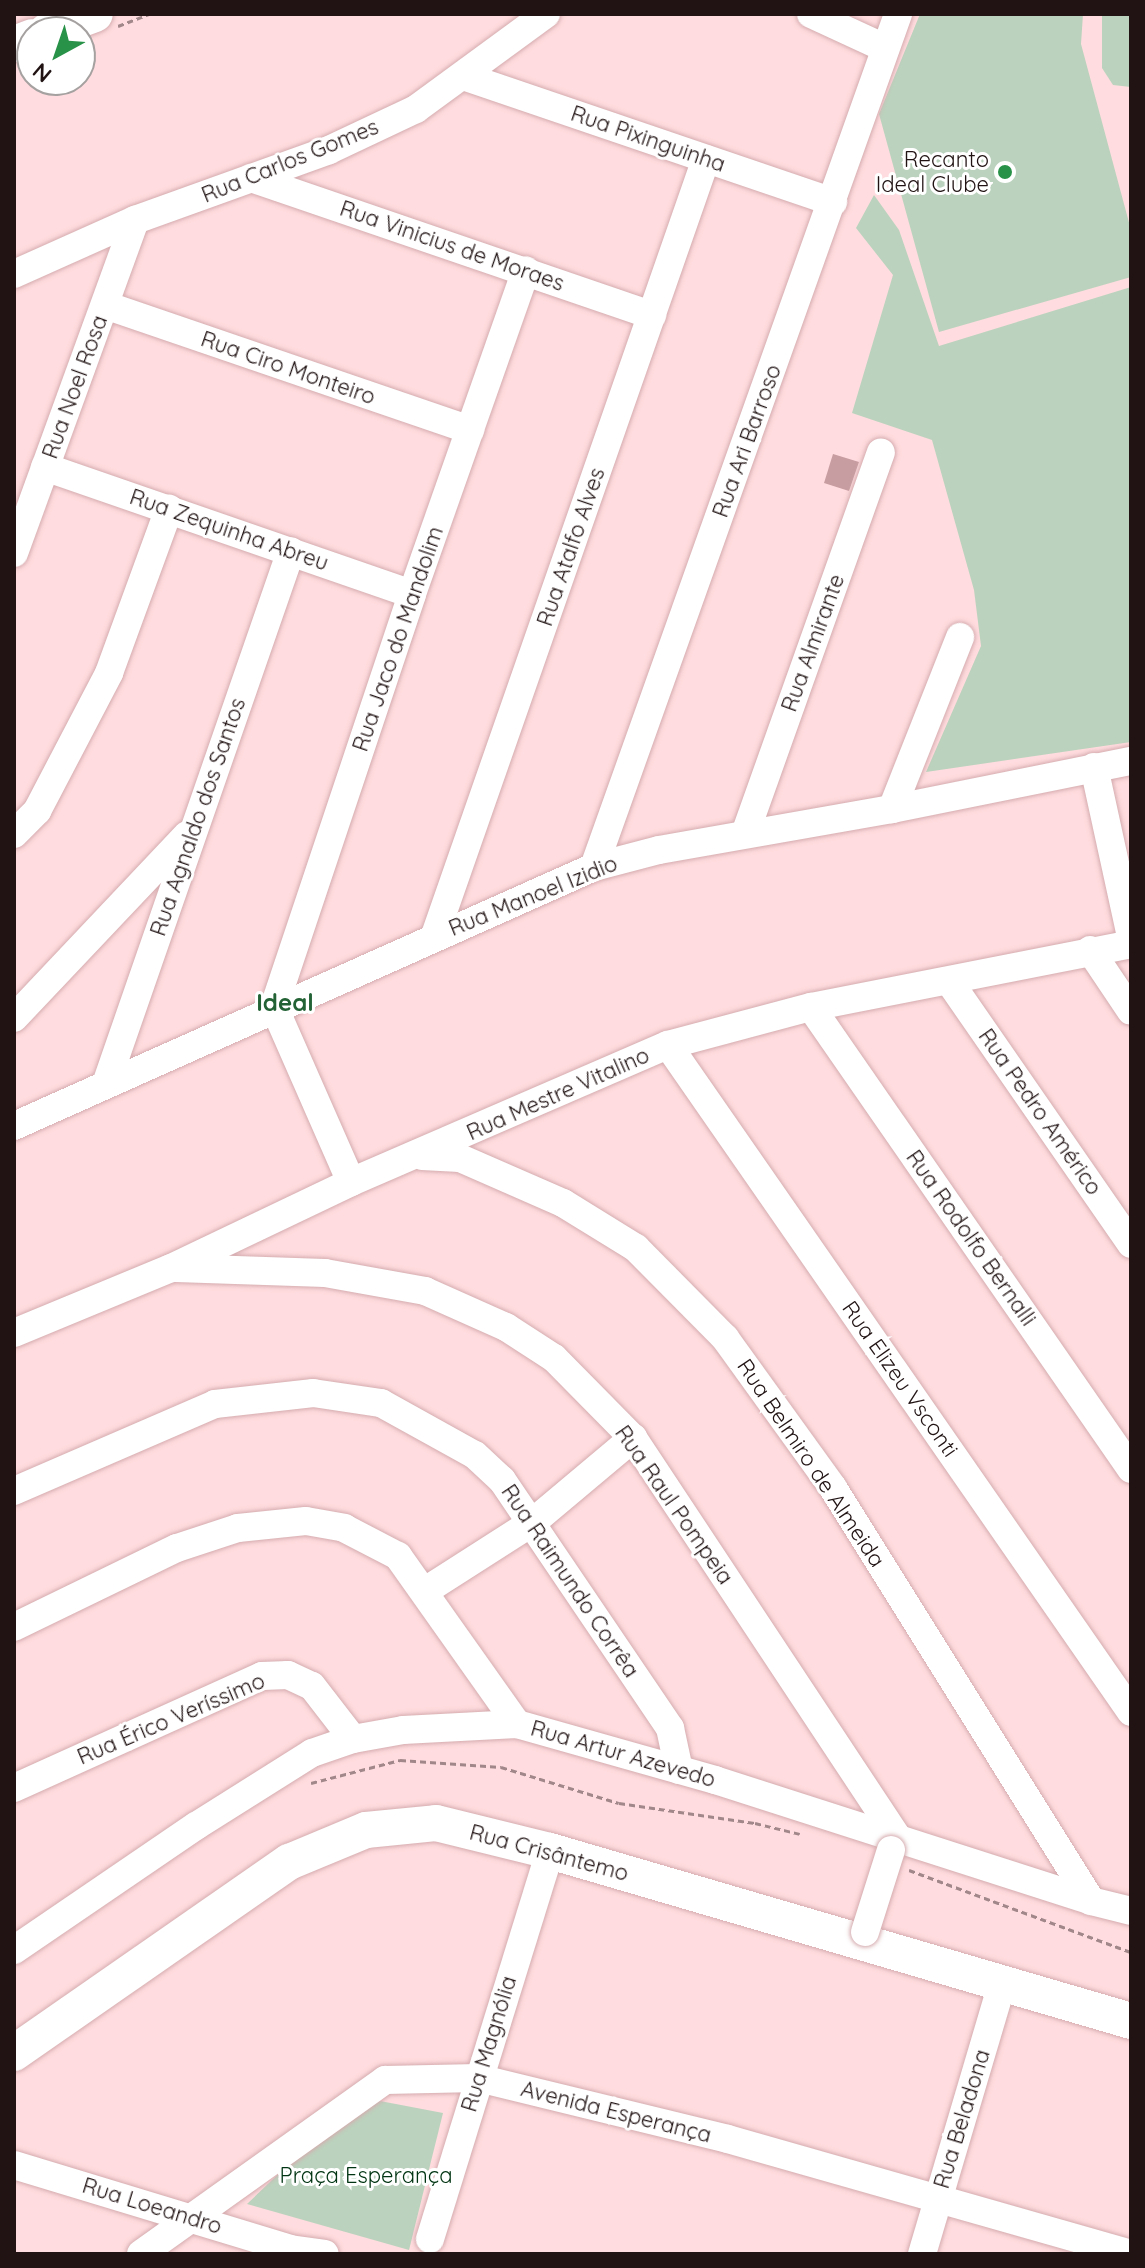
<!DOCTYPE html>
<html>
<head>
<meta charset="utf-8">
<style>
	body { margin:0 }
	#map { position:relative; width:1145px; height:2268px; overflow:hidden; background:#ffdcdf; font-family:Quicksand,sans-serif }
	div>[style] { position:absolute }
	.green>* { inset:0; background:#bbd3be }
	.building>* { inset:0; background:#c79da1 }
	.path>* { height:3px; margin-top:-1.5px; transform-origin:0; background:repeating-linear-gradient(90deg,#a18789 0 6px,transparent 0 10px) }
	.roads { filter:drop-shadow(0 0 2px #d5acaf) drop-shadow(0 0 2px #d5acaf) }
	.minor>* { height:28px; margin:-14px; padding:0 14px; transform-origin:14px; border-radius:14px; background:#fff }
	.major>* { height:36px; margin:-18px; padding:0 18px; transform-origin:18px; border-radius:18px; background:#fff }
	.bridges { filter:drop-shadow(0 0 2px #d5acaf) drop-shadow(0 0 2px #d5acaf) }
	.minor-bridge>* { height:28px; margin:-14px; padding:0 14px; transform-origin:14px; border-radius:14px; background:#fff }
	.dots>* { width:22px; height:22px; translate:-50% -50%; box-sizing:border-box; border:4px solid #fff; border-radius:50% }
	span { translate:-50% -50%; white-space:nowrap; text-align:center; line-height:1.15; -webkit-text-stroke:6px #fff; paint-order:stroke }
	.street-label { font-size:22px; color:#211314 }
	.poi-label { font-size:22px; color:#211314 }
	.right { translate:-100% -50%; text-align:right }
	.park-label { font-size:22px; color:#003412 }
	.neighbourhood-label { font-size:24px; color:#226234; font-weight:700 }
	.frame { position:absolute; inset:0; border:16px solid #211314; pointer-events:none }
	.north { position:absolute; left:16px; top:16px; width:80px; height:80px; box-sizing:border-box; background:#fff; border:2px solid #a6a1a1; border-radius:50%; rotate:220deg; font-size:22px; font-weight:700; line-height:32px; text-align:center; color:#211314 }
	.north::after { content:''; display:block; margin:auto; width:28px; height:36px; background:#299249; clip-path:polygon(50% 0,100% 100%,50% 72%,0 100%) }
</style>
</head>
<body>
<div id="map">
	<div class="green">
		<i style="clip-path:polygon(920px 14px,1083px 14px,1081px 44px,1131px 230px,1131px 277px,939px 332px,879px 114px)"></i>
		<i style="clip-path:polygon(1102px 14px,1131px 14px,1131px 87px,1113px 85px,1102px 68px)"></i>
		<i style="clip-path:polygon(874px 195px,899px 230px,939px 346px,1131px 287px,1131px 742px,926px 772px,981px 646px,974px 590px,932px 440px,852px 413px,893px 275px,856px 228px)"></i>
		<i style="clip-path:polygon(380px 2101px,443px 2113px,409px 2250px,247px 2204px,319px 2135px)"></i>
	</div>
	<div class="building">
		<i style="clip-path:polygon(833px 454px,859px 462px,849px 491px,824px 483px)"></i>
	</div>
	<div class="path">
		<i style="left:118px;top:26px;width:33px;rotate:-21deg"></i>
		<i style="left:311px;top:1783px;width:92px;rotate:-14.5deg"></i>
		<i style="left:400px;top:1760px;width:101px;rotate:4deg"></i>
		<i style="left:501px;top:1767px;width:123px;rotate:17deg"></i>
		<i style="left:619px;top:1803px;width:137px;rotate:8.4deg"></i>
		<i style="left:755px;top:1823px;width:46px;rotate:13.7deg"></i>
		<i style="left:909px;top:1870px;width:237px;rotate:20.3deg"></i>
	</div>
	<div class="roads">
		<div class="minor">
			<i style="left:811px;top:14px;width:81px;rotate:24.7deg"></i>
			<i style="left:463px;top:76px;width:391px;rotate:18.8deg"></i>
			<i style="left:251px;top:178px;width:424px;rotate:18.9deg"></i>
			<i style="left:14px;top:274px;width:133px;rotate:-24.1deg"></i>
			<i style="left:135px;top:220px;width:206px;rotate:-19.8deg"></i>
			<i style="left:329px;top:150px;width:96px;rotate:-25.2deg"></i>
			<i style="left:416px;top:109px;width:161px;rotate:-36.2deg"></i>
			<i style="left:105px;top:305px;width:386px;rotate:18.9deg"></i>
			<i style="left:45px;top:467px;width:388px;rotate:19.1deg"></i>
			<i style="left:14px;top:553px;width:354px;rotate:-70deg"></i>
			<i style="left:1094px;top:767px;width:173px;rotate:77.7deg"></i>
			<i style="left:892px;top:809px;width:185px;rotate:-68.4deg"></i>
			<i style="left:14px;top:834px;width:33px;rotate:-45deg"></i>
			<i style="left:37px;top:811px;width:156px;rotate:-62.4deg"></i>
			<i style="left:109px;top:673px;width:175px;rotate:-69.9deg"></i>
			<i style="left:745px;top:834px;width:405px;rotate:-70.4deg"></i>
			<i style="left:594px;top:867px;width:906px;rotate:-70.38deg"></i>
			<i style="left:435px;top:935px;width:822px;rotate:-70.75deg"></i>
			<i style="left:1090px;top:950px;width:73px;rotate:56.1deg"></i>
			<i style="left:949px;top:981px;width:320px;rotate:55.3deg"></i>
			<i style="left:811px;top:1007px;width:562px;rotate:55.29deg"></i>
			<i style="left:14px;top:1018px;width:252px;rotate:-46.6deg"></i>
			<i style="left:668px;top:1045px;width:812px;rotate:55.23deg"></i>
			<i style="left:106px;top:1084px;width:564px;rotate:-70.86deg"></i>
			<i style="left:14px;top:1126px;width:635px;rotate:-24.06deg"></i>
			<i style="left:594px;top:867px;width:67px;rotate:-14.7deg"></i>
			<i style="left:659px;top:850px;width:237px;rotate:-10deg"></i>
			<i style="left:892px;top:809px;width:244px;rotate:-11.4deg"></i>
			<i style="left:422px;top:1156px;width:38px;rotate:3deg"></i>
			<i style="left:460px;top:1158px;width:112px;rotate:23.6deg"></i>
			<i style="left:563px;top:1203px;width:86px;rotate:31.7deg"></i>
			<i style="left:636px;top:1248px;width:127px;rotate:45.3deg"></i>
			<i style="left:725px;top:1338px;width:185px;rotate:54.2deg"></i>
			<i style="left:833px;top:1488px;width:487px;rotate:58deg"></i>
			<i style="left:351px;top:1182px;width:191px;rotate:-113.7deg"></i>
			<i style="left:274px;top:1007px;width:435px;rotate:-71.5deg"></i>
			<i style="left:412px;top:594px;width:343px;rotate:-70.6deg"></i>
			<i style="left:176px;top:1268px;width:149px;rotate:1.9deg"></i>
			<i style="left:325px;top:1273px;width:102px;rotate:10.2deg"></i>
			<i style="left:425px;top:1291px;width:89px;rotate:24deg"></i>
			<i style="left:506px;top:1327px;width:57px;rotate:32.9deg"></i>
			<i style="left:554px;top:1358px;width:112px;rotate:45.4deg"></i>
			<i style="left:633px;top:1438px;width:477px;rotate:56.5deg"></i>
			<i style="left:896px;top:1836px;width:5px;rotate:112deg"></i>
			<i style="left:14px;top:1333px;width:170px;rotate:-22.5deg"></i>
			<i style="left:171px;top:1268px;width:199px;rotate:-25.5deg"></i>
			<i style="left:351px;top:1182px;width:345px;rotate:-23.4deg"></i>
			<i style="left:668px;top:1045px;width:148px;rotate:-14.9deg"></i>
			<i style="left:811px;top:1007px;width:326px;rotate:-11.1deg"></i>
			<i style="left:14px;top:1491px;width:219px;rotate:-23.4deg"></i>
			<i style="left:215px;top:1404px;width:99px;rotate:-6.4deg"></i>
			<i style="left:313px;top:1393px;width:69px;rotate:8.4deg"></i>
			<i style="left:381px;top:1403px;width:107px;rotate:29deg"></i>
			<i style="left:475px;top:1455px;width:37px;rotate:43deg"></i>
			<i style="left:502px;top:1480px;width:300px;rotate:55.9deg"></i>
			<i style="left:670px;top:1728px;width:43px;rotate:77.9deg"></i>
			<i style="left:425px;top:1591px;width:128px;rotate:-32.6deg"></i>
			<i style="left:533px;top:1522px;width:131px;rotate:-40deg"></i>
			<i style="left:14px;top:1627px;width:181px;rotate:-25.9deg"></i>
			<i style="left:177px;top:1548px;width:64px;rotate:-18.2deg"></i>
			<i style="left:238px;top:1528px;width:68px;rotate:-5.9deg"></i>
			<i style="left:306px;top:1521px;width:39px;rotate:10deg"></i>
			<i style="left:344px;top:1528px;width:61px;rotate:27.4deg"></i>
			<i style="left:398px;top:1556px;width:206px;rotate:54.7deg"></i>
			<i style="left:14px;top:1788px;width:272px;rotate:-24.3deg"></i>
			<i style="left:262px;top:1676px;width:26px;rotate:-2deg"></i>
			<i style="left:288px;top:1675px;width:26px;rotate:25deg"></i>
			<i style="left:312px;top:1686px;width:67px;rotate:52.3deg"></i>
			<i style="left:14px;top:1950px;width:220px;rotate:-34.3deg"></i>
			<i style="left:196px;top:1826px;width:137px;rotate:-32.2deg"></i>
			<i style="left:312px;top:1753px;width:43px;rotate:-18.9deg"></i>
			<i style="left:353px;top:1739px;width:51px;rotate:-10.2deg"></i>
			<i style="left:403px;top:1730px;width:114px;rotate:-3deg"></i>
			<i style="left:517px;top:1724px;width:206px;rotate:15.8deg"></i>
			<i style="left:715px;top:1780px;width:395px;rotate:17.8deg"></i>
			<i style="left:1091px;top:1901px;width:41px;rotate:14deg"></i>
			<i style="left:14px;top:2165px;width:288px;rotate:16.9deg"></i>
			<i style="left:290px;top:2249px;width:35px;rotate:8deg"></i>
			<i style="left:430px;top:2239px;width:406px;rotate:-72.8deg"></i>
			<i style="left:141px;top:2254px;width:300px;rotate:-35.5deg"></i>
			<i style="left:385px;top:2080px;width:93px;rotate:-1.2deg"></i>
			<i style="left:478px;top:2078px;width:257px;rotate:13.7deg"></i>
			<i style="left:728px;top:2139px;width:419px;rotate:15.9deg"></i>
			<i style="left:922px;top:2254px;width:282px;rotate:-73.5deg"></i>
		</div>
		<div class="major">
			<i style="left:46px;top:32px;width:52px;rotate:-20.2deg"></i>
			<i style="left:14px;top:44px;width:19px;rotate:-21deg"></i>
			<i style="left:14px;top:2053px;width:335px;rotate:-34.8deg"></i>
			<i style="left:289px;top:1862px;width:83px;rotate:-22.6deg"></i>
			<i style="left:366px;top:1830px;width:70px;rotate:-5.7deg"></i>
			<i style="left:436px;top:1823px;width:117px;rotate:13.8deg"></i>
			<i style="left:550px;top:1851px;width:605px;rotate:16.31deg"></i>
		</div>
	</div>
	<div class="bridges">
		<div class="minor-bridge">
			<i style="left:865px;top:1932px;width:86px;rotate:-72.4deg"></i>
		</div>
	</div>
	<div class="dots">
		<i style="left:1005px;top:172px;background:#299249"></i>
	</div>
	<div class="street-label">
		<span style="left:648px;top:139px;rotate:19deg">Rua Pixinguinha</span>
		<span style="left:290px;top:161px;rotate:-22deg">Rua Carlos Gomes</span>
		<span style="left:452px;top:246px;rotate:19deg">Rua Vinicius de Moraes</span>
		<span style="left:288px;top:368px;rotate:19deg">Rua Ciro Monteiro</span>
		<span style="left:75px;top:387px;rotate:-70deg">Rua Noel Rosa</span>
		<span style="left:747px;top:441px;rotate:-70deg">Rua Ari Barroso</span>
		<span style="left:229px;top:530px;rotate:19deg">Rua Zequinha Abreu</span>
		<span style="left:571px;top:547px;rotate:-71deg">Rua Atalfo Alves</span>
		<span style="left:398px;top:639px;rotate:-71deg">Rua Jaco do Mandolim</span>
		<span style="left:813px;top:643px;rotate:-70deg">Rua Almirante</span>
		<span style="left:198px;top:817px;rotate:-71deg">Rua Agnaldo dos Santos</span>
		<span style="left:533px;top:896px;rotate:-22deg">Rua Manoel Izidio</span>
		<span style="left:558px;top:1094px;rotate:-24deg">Rua Mestre Vitalino</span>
		<span style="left:1040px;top:1112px;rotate:55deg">Rua Pedro Américo</span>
		<span style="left:971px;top:1238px;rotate:55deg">Rua Rodolfo Bernalli</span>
		<span style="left:900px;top:1379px;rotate:55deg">Rua Elizeu Vsconti</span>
		<span style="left:811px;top:1463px;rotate:56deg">Rua Belmiro de Almeida</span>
		<span style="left:674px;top:1505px;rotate:55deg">Rua Raul Pompeia</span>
		<span style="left:570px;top:1581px;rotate:56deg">Rua Raimundo Corrêa</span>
		<span style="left:171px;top:1719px;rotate:-23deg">Rua Érico Veríssimo</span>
		<span style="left:623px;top:1754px;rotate:16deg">Rua Artur Azevedo</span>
		<span style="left:549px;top:1853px;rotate:15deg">Rua Crisântemo</span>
		<span style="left:489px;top:2044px;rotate:-73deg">Rua Magnólia</span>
		<span style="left:616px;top:2112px;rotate:14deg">Avenida Esperança</span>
		<span style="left:962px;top:2119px;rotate:-73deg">Rua Beladona</span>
		<span style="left:152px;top:2206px;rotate:17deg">Rua Loeandro</span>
	</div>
	<div class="poi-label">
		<span class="right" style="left:989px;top:172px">Recanto<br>Ideal Clube</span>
	</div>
	<div class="park-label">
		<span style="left:366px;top:2176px">Praça Esperança</span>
	</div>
	<div class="neighbourhood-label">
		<span style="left:285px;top:1003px">Ideal</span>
	</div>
	<div class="frame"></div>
	<div class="north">N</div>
</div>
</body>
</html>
